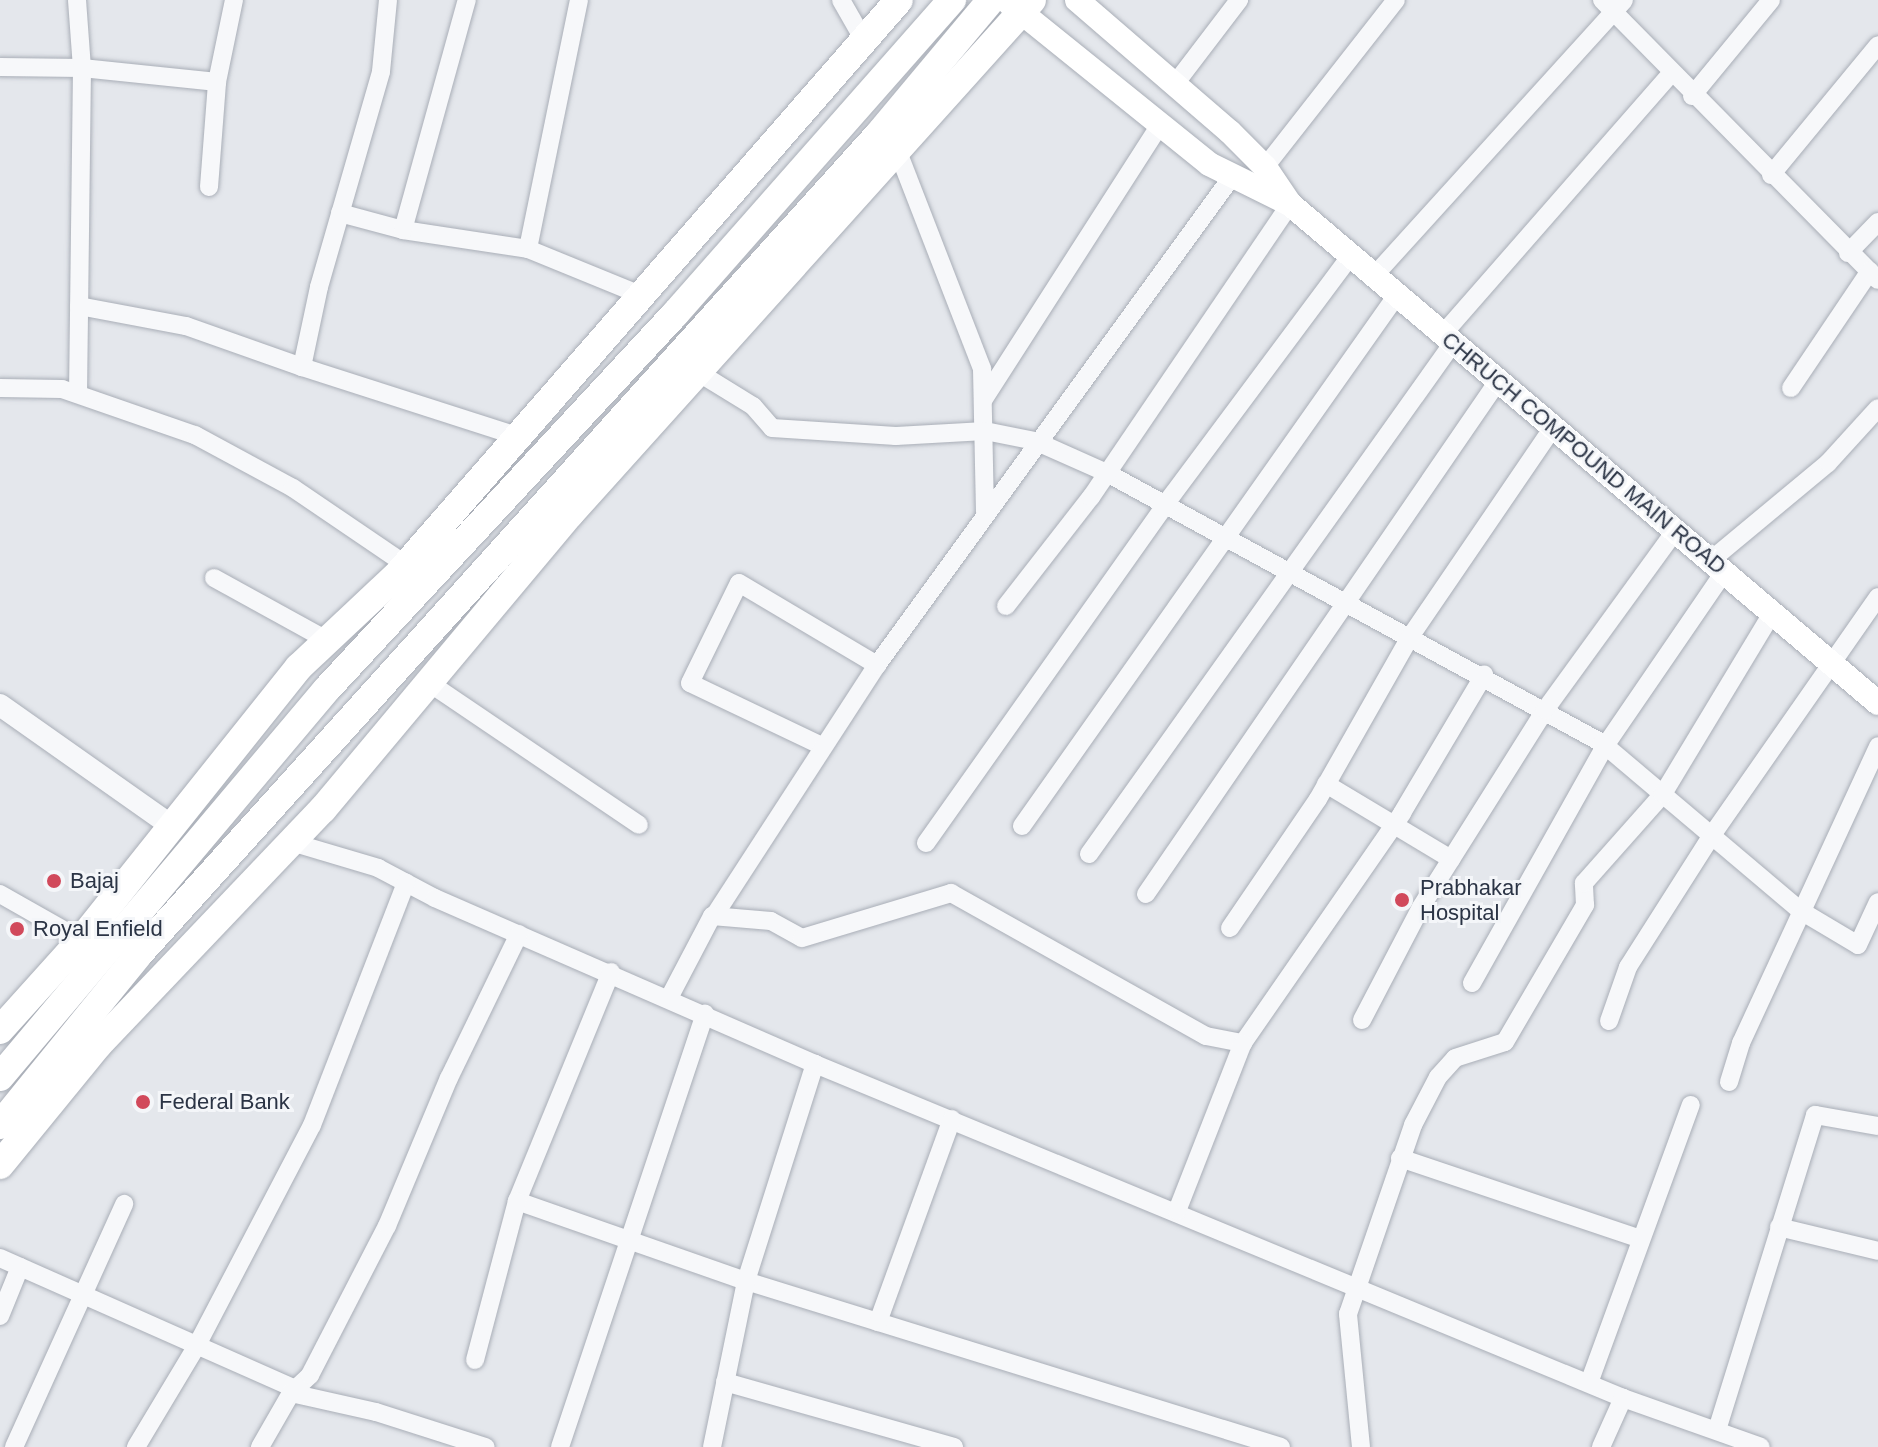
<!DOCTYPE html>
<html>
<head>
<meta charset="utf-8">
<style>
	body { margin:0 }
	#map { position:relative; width:1878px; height:1447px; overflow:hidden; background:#e4e7ec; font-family:Helvetica,sans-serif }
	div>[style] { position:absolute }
	.roads { filter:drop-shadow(0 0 2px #a9aeb7) drop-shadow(0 0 2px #a9aeb7) }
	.minor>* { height:18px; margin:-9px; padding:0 9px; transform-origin:9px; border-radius:9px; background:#f7f8fa }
	.tertiary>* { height:22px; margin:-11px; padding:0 11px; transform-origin:11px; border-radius:11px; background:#f7f8fa }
	.secondary>* { height:24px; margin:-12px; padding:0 12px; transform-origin:12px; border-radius:12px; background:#fff }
	.primary>* { height:28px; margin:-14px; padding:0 14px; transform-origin:14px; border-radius:14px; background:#fff }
	.trunk>* { height:28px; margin:-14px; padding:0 14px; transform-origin:14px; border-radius:14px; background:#fff }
	.dots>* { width:22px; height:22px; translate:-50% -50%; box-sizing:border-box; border:4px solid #f4f6f9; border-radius:50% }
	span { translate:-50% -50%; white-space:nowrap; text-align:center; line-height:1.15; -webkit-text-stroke:6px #f4f6f9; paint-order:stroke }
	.street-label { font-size:22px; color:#2b3445 }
	.poi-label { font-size:22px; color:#2b3445 }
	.left { translate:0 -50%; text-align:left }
</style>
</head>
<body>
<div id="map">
	<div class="roads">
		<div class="minor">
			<i style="left:77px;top:0;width:68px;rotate:85.8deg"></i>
			<i style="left:82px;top:68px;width:325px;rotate:90.7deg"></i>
			<i style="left:388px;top:0;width:72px;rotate:95.6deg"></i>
			<i style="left:381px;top:72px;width:224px;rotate:106.1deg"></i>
			<i style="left:319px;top:287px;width:82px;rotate:102deg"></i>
			<i style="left:302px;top:367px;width:226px;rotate:17.8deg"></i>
			<i style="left:579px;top:0;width:254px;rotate:101.6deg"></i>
			<i style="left:528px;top:249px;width:119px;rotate:22.2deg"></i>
			<i style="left:841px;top:0;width:48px;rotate:60.3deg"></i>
			<i style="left:1602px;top:0;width:393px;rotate:45.4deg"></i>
			<i style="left:0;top:67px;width:82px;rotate:0.7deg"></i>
			<i style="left:82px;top:68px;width:136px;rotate:5.9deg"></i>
			<i style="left:1175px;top:84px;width:106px;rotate:-52.7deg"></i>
			<i style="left:1692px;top:96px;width:124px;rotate:-50.5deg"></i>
			<i style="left:898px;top:152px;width:233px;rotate:68.8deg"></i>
			<i style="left:982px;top:369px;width:143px;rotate:88.8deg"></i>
			<i style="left:1265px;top:167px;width:212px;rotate:-51.9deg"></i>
			<i style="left:1771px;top:175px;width:168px;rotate:-50.5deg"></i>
			<i style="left:209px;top:187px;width:105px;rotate:-85.6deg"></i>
			<i style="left:217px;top:82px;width:84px;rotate:-78.3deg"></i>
			<i style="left:340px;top:213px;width:65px;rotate:15.1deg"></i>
			<i style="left:403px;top:230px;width:126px;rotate:8.6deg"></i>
			<i style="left:403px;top:230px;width:239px;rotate:-74.5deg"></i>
			<i style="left:1848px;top:253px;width:43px;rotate:-45.9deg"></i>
			<i style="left:1374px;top:276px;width:372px;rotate:-47.8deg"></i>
			<i style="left:79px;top:306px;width:109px;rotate:10.6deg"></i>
			<i style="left:186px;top:326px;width:123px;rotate:19.5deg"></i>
			<i style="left:1443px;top:334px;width:346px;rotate:-48.8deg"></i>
			<i style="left:696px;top:371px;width:67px;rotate:31.6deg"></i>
			<i style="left:753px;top:406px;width:29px;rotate:49deg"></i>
			<i style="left:772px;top:428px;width:124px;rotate:3.7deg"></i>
			<i style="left:896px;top:436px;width:89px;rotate:-3.2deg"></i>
			<i style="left:985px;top:431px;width:51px;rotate:11.3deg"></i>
			<i style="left:1035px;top:441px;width:79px;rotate:24deg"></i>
			<i style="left:1107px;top:473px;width:564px;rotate:28.61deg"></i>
			<i style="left:1602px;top:743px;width:260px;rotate:40.2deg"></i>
			<i style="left:1801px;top:911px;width:66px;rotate:30.8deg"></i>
			<i style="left:1858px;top:945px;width:47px;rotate:-65.1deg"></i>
			<i style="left:0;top:388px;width:62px;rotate:0.9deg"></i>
			<i style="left:62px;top:389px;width:141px;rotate:19.1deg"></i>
			<i style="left:195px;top:435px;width:111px;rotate:28.4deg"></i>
			<i style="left:293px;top:488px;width:135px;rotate:34.2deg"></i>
			<i style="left:1791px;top:388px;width:141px;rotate:-56deg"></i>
			<i style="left:984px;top:399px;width:328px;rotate:-57.3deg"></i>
			<i style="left:1710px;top:561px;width:153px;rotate:-39.7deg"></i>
			<i style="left:1828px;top:463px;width:74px;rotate:-47.7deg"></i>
			<i style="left:214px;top:578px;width:127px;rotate:28.8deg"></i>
			<i style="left:1006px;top:606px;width:138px;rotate:-52.1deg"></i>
			<i style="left:1091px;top:497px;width:354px;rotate:-55.8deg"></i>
			<i style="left:431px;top:684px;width:251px;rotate:34.1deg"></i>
			<i style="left:822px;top:746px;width:146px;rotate:-154.5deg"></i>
			<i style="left:690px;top:683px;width:111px;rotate:-63.9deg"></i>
			<i style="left:739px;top:583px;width:161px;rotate:30.7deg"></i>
			<i style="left:1326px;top:784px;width:146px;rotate:31deg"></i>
			<i style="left:1022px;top:826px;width:650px;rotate:-54.77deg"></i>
			<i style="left:291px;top:842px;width:91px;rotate:16.6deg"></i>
			<i style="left:378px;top:868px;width:64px;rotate:27.8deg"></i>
			<i style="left:435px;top:898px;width:415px;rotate:23.6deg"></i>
			<i style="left:815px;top:1064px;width:874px;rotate:22.46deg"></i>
			<i style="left:1623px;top:1398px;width:146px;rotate:19.5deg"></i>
			<i style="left:926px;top:843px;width:418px;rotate:-54.7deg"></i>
			<i style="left:1167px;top:502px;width:308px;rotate:-53.3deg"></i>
			<i style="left:1089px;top:854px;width:627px;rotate:-54.54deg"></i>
			<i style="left:0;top:894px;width:93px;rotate:29.6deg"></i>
			<i style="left:1146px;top:894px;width:622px;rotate:-55.54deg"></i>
			<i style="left:714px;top:916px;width:299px;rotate:-57deg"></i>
			<i style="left:877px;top:665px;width:602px;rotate:-53.99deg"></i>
			<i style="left:1230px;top:928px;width:156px;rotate:-55.7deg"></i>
			<i style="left:1318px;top:799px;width:186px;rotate:-60.4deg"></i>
			<i style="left:1410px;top:637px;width:254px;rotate:-55.7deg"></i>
			<i style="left:611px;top:972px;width:248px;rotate:112.3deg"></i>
			<i style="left:517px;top:1201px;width:243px;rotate:19.3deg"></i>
			<i style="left:746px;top:1281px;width:560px;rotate:17.24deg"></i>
			<i style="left:1472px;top:983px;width:272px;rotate:-60.7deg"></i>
			<i style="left:1605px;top:746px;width:211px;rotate:-55.6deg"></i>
			<i style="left:669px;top:998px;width:93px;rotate:-62.3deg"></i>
			<i style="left:712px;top:916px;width:59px;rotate:4.8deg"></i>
			<i style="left:771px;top:921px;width:35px;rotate:29deg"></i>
			<i style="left:802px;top:938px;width:156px;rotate:-16.8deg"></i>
			<i style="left:951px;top:893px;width:292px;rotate:29.3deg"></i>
			<i style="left:1206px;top:1036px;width:38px;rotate:11deg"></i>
			<i style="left:1243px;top:1043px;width:280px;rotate:-55.3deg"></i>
			<i style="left:1402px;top:813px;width:161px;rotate:-59.3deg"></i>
			<i style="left:1362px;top:1020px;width:127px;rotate:-62.4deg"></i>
			<i style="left:1421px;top:907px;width:233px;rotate:-57.8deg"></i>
			<i style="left:1545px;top:710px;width:221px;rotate:-54deg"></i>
			<i style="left:1609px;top:1021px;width:57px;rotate:-70.6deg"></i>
			<i style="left:1628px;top:967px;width:156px;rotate:-57.5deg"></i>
			<i style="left:1712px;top:835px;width:290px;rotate:-55.1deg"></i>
			<i style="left:1729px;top:1082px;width:41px;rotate:-72.9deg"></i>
			<i style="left:1741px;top:1043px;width:327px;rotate:-65.2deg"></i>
			<i style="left:1400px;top:1158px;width:254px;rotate:18.6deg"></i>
			<i style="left:1177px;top:1211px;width:180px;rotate:-68.6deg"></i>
			<i style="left:1779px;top:1227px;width:102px;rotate:13.6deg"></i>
			<i style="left:0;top:1258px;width:323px;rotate:23.9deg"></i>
			<i style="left:0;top:1316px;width:53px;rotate:-67.8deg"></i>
			<i style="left:878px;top:1322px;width:216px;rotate:-70deg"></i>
			<i style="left:475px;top:1360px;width:164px;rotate:-75.2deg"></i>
			<i style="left:725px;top:1382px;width:238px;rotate:15.8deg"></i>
			<i style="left:1589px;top:1383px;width:296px;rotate:-69.9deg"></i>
			<i style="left:291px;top:1393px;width:87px;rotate:12.6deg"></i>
			<i style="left:376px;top:1412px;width:115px;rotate:17.7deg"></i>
			<i style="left:1717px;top:1430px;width:330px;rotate:-72.7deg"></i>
			<i style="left:1815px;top:1115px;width:64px;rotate:9.9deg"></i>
			<i style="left:14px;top:1447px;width:267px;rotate:-65.6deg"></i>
			<i style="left:136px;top:1447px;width:117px;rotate:-59deg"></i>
			<i style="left:196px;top:1347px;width:250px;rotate:-62.4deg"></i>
			<i style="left:312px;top:1125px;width:260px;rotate:-68.8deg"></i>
			<i style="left:260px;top:1447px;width:62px;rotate:-60.1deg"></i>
			<i style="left:291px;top:1393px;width:26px;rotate:-43deg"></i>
			<i style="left:310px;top:1375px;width:168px;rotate:-62.7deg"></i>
			<i style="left:387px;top:1226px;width:160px;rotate:-67.3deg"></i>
			<i style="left:449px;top:1078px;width:160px;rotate:-64.1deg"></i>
			<i style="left:560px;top:1447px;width:457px;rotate:-71.5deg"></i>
			<i style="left:712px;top:1447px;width:169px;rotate:-78.4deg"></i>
			<i style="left:746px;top:1281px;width:228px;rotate:-72.4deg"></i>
			<i style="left:1361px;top:1447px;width:134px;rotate:-95.6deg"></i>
			<i style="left:1348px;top:1314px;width:200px;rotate:-71deg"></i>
			<i style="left:1413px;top:1125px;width:54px;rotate:-62.5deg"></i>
			<i style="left:1438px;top:1077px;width:25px;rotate:-48deg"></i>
			<i style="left:1455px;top:1058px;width:52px;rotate:-17.7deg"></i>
			<i style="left:1505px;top:1042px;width:159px;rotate:-59.7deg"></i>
			<i style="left:1585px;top:905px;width:22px;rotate:-93deg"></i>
			<i style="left:1584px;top:883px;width:119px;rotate:-48.4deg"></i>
			<i style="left:1663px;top:794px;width:211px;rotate:-58.9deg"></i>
			<i style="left:1601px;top:1447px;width:54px;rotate:-65.8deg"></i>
		</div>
		<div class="tertiary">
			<i style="left:0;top:705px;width:207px;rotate:35.2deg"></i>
		</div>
		<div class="secondary">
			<i style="left:1077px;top:0;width:202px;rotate:40.8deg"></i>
			<i style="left:1230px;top:132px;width:49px;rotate:45deg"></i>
			<i style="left:1265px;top:167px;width:45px;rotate:56deg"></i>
			<i style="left:1022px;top:13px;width:240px;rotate:38.9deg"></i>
			<i style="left:1209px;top:164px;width:90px;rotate:26.3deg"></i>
			<i style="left:1290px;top:204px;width:771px;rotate:40.32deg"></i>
		</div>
		<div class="primary">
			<i style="left:0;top:1030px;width:121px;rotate:-48deg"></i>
			<i style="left:81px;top:940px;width:349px;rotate:-51.4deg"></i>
			<i style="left:299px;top:667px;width:137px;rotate:-43.2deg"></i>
			<i style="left:399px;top:573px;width:760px;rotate:-48.89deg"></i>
			<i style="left:0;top:1165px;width:154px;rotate:-50.8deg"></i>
			<i style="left:97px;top:1046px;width:327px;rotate:-46.4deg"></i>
			<i style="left:323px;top:809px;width:385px;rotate:-50.1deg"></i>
			<i style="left:570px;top:514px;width:691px;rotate:-48.05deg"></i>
		</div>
		<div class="trunk">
			<i style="left:1009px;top:0;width:18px;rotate:45deg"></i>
			<i style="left:0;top:1077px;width:507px;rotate:-49.88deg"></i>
			<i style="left:327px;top:689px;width:512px;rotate:-47.14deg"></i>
			<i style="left:675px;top:314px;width:419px;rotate:-48.6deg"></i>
			<i style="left:0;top:1125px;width:219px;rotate:-50.9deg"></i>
			<i style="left:138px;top:955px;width:1106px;rotate:-47.93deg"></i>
			<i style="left:879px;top:134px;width:175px;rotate:-50.1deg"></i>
		</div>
	</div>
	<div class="dots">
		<i style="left:54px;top:881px;background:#d1495b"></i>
		<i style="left:1402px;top:900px;background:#d1495b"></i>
		<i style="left:17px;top:929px;background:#d1495b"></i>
		<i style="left:143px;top:1102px;background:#d1495b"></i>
	</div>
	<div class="street-label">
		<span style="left:1584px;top:453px;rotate:40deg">CHRUCH COMPOUND MAIN ROAD</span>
	</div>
	<div class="poi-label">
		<span class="left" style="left:70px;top:881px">Bajaj</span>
		<span class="left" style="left:1420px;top:900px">Prabhakar<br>Hospital</span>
		<span class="left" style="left:33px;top:929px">Royal Enfield</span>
		<span class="left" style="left:159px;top:1102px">Federal Bank</span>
	</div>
</div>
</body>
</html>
